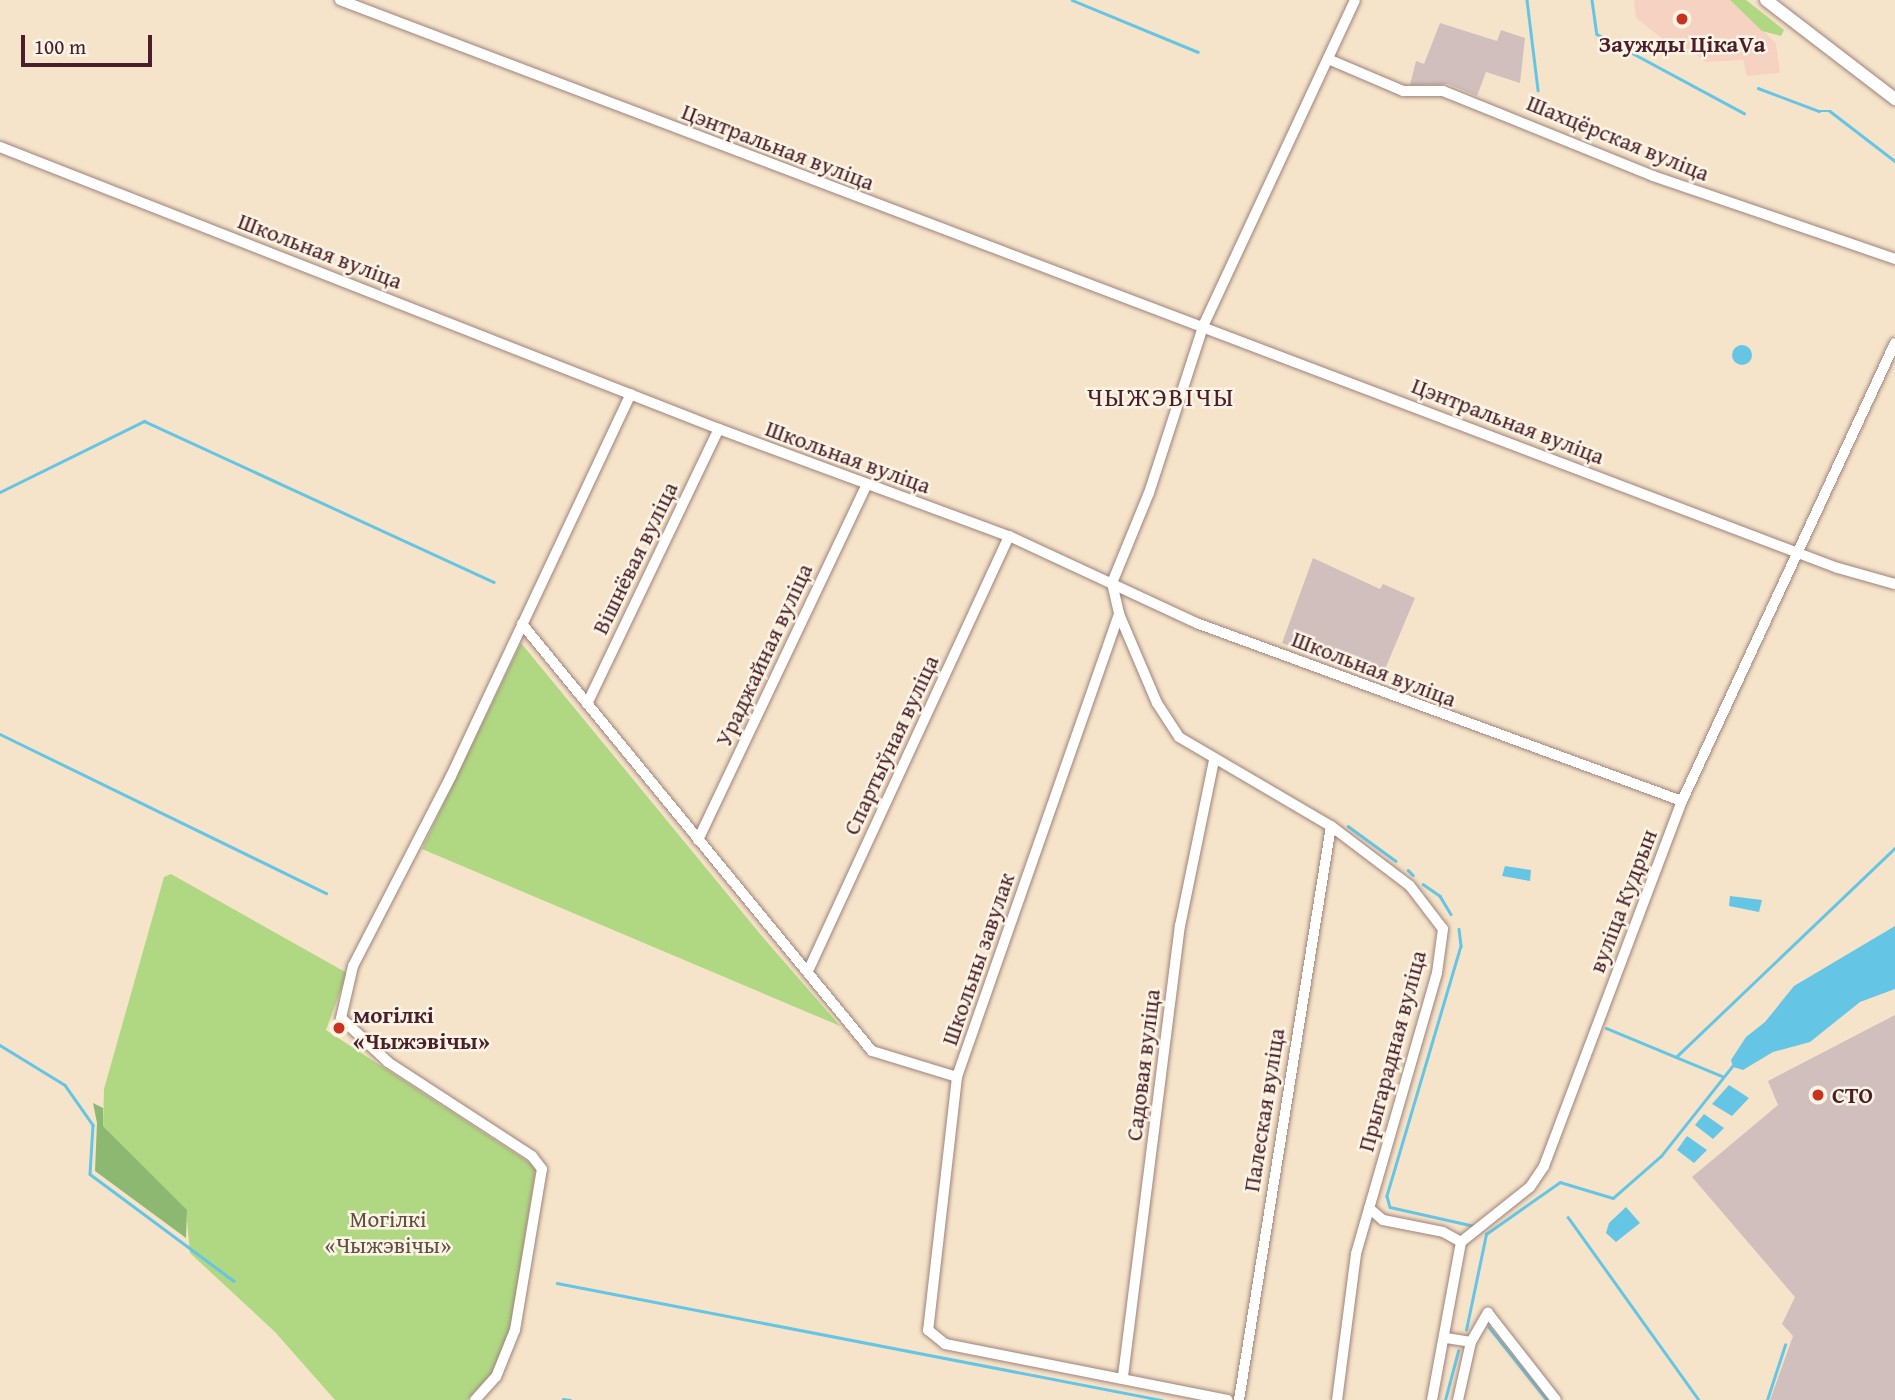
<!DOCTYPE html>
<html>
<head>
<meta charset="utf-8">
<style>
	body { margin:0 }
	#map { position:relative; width:1895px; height:1400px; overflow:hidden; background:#f6e4ca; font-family:"Gentium Book Plus",serif }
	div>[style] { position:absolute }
	.built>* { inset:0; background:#f6d2c3 }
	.industrial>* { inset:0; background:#d1bfbd }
	.green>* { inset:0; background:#b0d883 }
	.forest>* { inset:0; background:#8cb871 }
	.water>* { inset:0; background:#65c5e4 }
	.round { border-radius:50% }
	.stream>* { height:2.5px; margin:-1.25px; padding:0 1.25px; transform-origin:1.25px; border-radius:1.25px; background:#65c5e4 }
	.roads { filter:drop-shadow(0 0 2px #a0827a) drop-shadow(0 0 2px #a0827a) }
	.minor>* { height:10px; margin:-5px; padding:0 5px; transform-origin:5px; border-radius:5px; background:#fff }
	.major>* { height:12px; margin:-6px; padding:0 6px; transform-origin:6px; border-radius:6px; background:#fff }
	.dots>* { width:19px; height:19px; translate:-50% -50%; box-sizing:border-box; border:4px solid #fcf5e5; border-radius:50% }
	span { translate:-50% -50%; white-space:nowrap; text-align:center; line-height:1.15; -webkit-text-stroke:5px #fcf5e5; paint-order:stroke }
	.poi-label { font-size:23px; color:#4a1f2b; font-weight:700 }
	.left { translate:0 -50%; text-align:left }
	.street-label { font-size:23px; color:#4a1f2b }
	.park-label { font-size:23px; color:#644d41 }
	.quarter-label { font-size:26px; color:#4a1f2b; letter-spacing:2px }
	.scale { position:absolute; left:21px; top:35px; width:131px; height:32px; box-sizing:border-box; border:4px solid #4a1f2b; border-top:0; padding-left:9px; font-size:21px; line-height:24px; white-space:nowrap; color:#4a1f2b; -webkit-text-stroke:5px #fcf5e5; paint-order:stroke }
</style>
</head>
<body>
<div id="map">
	<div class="built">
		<i style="clip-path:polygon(1634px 0,1730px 0,1776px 43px,1780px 73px,1747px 76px,1743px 60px,1705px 62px,1693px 52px,1682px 54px,1636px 18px)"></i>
	</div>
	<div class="industrial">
		<i style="clip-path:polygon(1440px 23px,1497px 41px,1501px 30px,1525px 38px,1520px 83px,1486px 72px,1477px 96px,1448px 84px,1410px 85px,1416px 61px,1424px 64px)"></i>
		<i style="clip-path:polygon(1313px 558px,1380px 589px,1383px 584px,1415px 598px,1383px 674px,1377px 677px,1282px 643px)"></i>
		<i style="clip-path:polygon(1895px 1015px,1895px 1400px,1770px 1400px,1793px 1336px,1782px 1324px,1795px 1297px,1692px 1177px,1778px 1105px,1768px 1081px)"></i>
	</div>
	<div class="green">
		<i style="clip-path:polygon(1730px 0,1746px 0,1784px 30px,1781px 36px,1762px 31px)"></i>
		<i style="clip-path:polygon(521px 643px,761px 935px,840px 1026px,422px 849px)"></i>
		<i style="clip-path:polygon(171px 874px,347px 973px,326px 1030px,536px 1167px,510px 1332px,492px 1373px,467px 1400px,335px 1400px,275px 1332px,190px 1253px,186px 1210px,103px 1126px,104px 1089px,164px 877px)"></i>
	</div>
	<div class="forest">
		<i style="clip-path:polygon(93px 1103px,103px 1108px,103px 1126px,187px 1210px,186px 1238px,95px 1171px,97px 1123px)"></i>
	</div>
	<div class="water">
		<i class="round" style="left:1732px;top:345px;width:20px;height:20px"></i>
		<i style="clip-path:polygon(1505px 866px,1531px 870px,1530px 881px,1502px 876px)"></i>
		<i style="clip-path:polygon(1730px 896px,1762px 900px,1759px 912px,1729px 906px)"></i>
		<i style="clip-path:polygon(1895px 926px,1895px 989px,1860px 1002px,1810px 1042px,1773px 1052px,1743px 1070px,1733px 1067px,1731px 1060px,1746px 1037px,1765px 1022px,1794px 986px)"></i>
		<i style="clip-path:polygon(1729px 1085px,1749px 1098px,1732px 1116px,1712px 1104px)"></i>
		<i style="clip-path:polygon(1704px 1114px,1724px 1128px,1713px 1139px,1695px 1125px)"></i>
		<i style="clip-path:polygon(1687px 1136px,1707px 1150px,1694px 1163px,1677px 1150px)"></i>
		<i style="clip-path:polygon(1626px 1207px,1640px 1223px,1616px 1242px,1606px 1233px,1609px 1223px)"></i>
	</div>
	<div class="stream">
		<i style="left:1072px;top:0;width:136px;rotate:22.4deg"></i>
		<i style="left:1527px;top:0;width:91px;rotate:83deg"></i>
		<i style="left:1592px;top:0;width:34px;rotate:82deg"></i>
		<i style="left:1597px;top:34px;width:167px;rotate:28.3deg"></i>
		<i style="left:1758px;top:88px;width:65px;rotate:20.7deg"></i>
		<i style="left:1819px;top:111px;width:11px"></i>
		<i style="left:1830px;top:111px;width:82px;rotate:37.6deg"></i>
		<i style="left:0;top:492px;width:161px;rotate:-26.2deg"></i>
		<i style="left:144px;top:421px;width:385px;rotate:24.7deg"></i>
		<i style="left:0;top:734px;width:363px;rotate:26deg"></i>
		<i style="left:1348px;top:826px;width:59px;rotate:36.1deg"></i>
		<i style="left:1408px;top:870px;width:7px;rotate:45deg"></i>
		<i style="left:1423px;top:884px;width:21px;rotate:35deg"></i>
		<i style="left:1440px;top:896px;width:21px;rotate:59deg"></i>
		<i style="left:1459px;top:929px;width:17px;rotate:83deg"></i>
		<i style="left:1461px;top:946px;width:261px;rotate:106.5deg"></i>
		<i style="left:1387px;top:1196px;width:11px;rotate:75deg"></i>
		<i style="left:1390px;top:1207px;width:86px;rotate:12.7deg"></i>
		<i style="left:1606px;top:1028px;width:126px;rotate:22.5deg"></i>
		<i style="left:0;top:1045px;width:76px;rotate:31.6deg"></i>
		<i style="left:65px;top:1085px;width:49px;rotate:55deg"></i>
		<i style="left:93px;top:1125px;width:49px;rotate:93.5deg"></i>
		<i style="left:90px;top:1174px;width:179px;rotate:36.6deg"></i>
		<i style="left:1676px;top:1057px;width:303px;rotate:-43.7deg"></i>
		<i style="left:1568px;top:1217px;width:225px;rotate:54.4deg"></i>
		<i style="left:557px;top:1283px;width:616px;rotate:10.95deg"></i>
		<i style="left:1489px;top:1327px;width:93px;rotate:51.5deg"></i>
		<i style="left:1466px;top:1330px;width:98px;rotate:-78.2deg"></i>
		<i style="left:1486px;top:1234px;width:90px;rotate:-35.1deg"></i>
		<i style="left:1560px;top:1182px;width:55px;rotate:16.8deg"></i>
		<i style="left:1613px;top:1198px;width:64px;rotate:-41.2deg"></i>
		<i style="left:1661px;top:1156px;width:116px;rotate:-51.6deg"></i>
		<i style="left:563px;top:1399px;width:7px;rotate:8deg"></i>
		<i style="left:1445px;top:1400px;width:51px;rotate:-75.1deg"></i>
		<i style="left:1767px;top:1400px;width:58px;rotate:-71.9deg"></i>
	</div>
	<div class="roads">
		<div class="minor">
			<i style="left:340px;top:0;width:1602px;rotate:20.77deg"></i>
			<i style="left:1838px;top:568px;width:59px;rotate:15.7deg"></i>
			<i style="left:1328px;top:59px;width:82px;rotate:23.1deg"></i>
			<i style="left:1403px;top:91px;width:40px"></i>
			<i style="left:1443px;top:91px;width:227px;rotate:22deg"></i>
			<i style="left:1653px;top:176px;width:256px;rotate:18.9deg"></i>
			<i style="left:0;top:147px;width:772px;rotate:21.42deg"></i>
			<i style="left:719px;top:429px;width:309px;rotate:20.3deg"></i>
			<i style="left:1009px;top:536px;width:209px;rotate:24.9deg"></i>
			<i style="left:1199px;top:624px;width:514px;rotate:20.13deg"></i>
			<i style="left:1112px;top:583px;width:32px;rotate:77deg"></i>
			<i style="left:1119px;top:614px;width:97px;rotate:66.9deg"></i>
			<i style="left:1157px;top:703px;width:40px;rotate:57.1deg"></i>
			<i style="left:1179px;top:737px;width:176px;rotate:30.4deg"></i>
			<i style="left:1331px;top:826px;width:99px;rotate:37.2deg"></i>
			<i style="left:1410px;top:886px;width:54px;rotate:52.5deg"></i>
			<i style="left:1443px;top:929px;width:44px;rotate:97.8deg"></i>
			<i style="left:1437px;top:973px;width:292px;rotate:106.1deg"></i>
			<i style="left:1356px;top:1254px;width:147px;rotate:97.4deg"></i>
			<i style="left:1112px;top:583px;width:97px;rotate:-67.7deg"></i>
			<i style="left:1149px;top:493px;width:178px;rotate:-72deg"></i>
			<i style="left:1204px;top:324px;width:357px;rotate:-65deg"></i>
			<i style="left:1119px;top:614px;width:491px;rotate:109.3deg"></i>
			<i style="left:957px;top:1077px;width:255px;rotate:96.5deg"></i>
			<i style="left:928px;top:1330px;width:22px;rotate:39deg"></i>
			<i style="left:945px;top:1344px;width:288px;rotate:11.2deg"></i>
			<i style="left:522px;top:624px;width:552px;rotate:50.66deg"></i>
			<i style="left:872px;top:1051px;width:89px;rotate:17deg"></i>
			<i style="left:587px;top:704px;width:305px;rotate:-64.4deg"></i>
			<i style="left:698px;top:840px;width:392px;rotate:-64.6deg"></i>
			<i style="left:809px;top:969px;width:477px;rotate:-65.2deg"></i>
			<i style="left:1369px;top:1208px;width:18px;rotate:41deg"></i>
			<i style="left:1383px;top:1220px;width:61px;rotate:11.3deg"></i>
			<i style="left:1443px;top:1232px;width:21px;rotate:29deg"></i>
			<i style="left:1461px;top:1242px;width:161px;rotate:100.4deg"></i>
			<i style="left:1461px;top:1242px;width:88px;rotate:-38.6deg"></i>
			<i style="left:1530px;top:1187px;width:25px;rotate:-56deg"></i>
			<i style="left:1544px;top:1166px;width:390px;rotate:-69.3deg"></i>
			<i style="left:1682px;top:801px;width:505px;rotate:-65.06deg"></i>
			<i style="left:1446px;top:1338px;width:25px;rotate:9deg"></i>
			<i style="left:1471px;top:1342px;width:34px;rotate:-60deg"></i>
			<i style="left:1488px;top:1313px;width:110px;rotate:52deg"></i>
			<i style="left:1123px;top:1376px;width:454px;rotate:-82.8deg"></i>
			<i style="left:1180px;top:926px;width:169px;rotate:-78.4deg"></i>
			<i style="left:475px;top:1400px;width:31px;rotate:-48deg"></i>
			<i style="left:496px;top:1377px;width:51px;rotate:-68deg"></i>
			<i style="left:515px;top:1330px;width:163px;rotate:-80.5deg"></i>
			<i style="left:542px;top:1169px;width:16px;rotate:-128deg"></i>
			<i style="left:532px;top:1156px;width:172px;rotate:-146.9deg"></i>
			<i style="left:388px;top:1062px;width:64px;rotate:-136.9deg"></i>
			<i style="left:341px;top:1018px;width:53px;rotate:-77deg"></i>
			<i style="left:353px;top:966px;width:214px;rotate:-62.7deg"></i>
			<i style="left:451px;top:776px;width:422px;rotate:-64.8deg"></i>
			<i style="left:1239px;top:1400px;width:581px;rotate:-80.89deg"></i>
			<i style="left:1458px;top:1400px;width:59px;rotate:-77.4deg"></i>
		</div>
		<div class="major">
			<i style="left:1766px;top:0;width:163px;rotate:37.5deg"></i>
		</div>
	</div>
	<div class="dots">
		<i style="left:1682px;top:19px;background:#c8321e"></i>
		<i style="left:339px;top:1028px;background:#c8321e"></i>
		<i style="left:1818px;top:1095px;background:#c8321e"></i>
	</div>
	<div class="poi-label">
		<span style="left:1682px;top:44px">Заужды ЦікаVа</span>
		<span class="left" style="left:353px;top:1028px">могілкі<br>«Чыжэвічы»</span>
		<span class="left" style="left:1832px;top:1095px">СТО</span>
	</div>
	<div class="street-label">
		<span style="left:1618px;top:138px;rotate:22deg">Шахцёрская вуліца</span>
		<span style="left:778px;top:147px;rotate:21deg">Цэнтральная вуліца</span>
		<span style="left:320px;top:251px;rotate:21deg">Школьная вуліца</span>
		<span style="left:1508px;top:421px;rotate:21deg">Цэнтральная вуліца</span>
		<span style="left:848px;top:457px;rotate:20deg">Школьная вуліца</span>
		<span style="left:635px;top:558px;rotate:-64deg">Вішнёвая вуліца</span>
		<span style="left:764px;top:655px;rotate:-65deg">Ураджайная вуліца</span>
		<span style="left:1374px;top:669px;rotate:21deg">Школьная вуліца</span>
		<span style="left:891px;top:745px;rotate:-65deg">Спартыўная вуліца</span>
		<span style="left:1623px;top:901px;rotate:-69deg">вуліца Кудрын</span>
		<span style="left:978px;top:959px;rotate:-71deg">Школьны завулак</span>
		<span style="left:1392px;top:1051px;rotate:-75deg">Прыгарадная вуліца</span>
		<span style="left:1143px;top:1065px;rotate:-83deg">Садовая вуліца</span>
		<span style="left:1264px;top:1110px;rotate:-81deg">Палеская вуліца</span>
	</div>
	<div class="park-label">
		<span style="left:388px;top:1232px">Могілкі<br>«Чыжэвічы»</span>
	</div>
	<div class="quarter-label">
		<span style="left:1161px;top:397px">ЧЫЖЭВІЧЫ</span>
	</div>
	<div class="scale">100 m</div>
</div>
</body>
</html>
